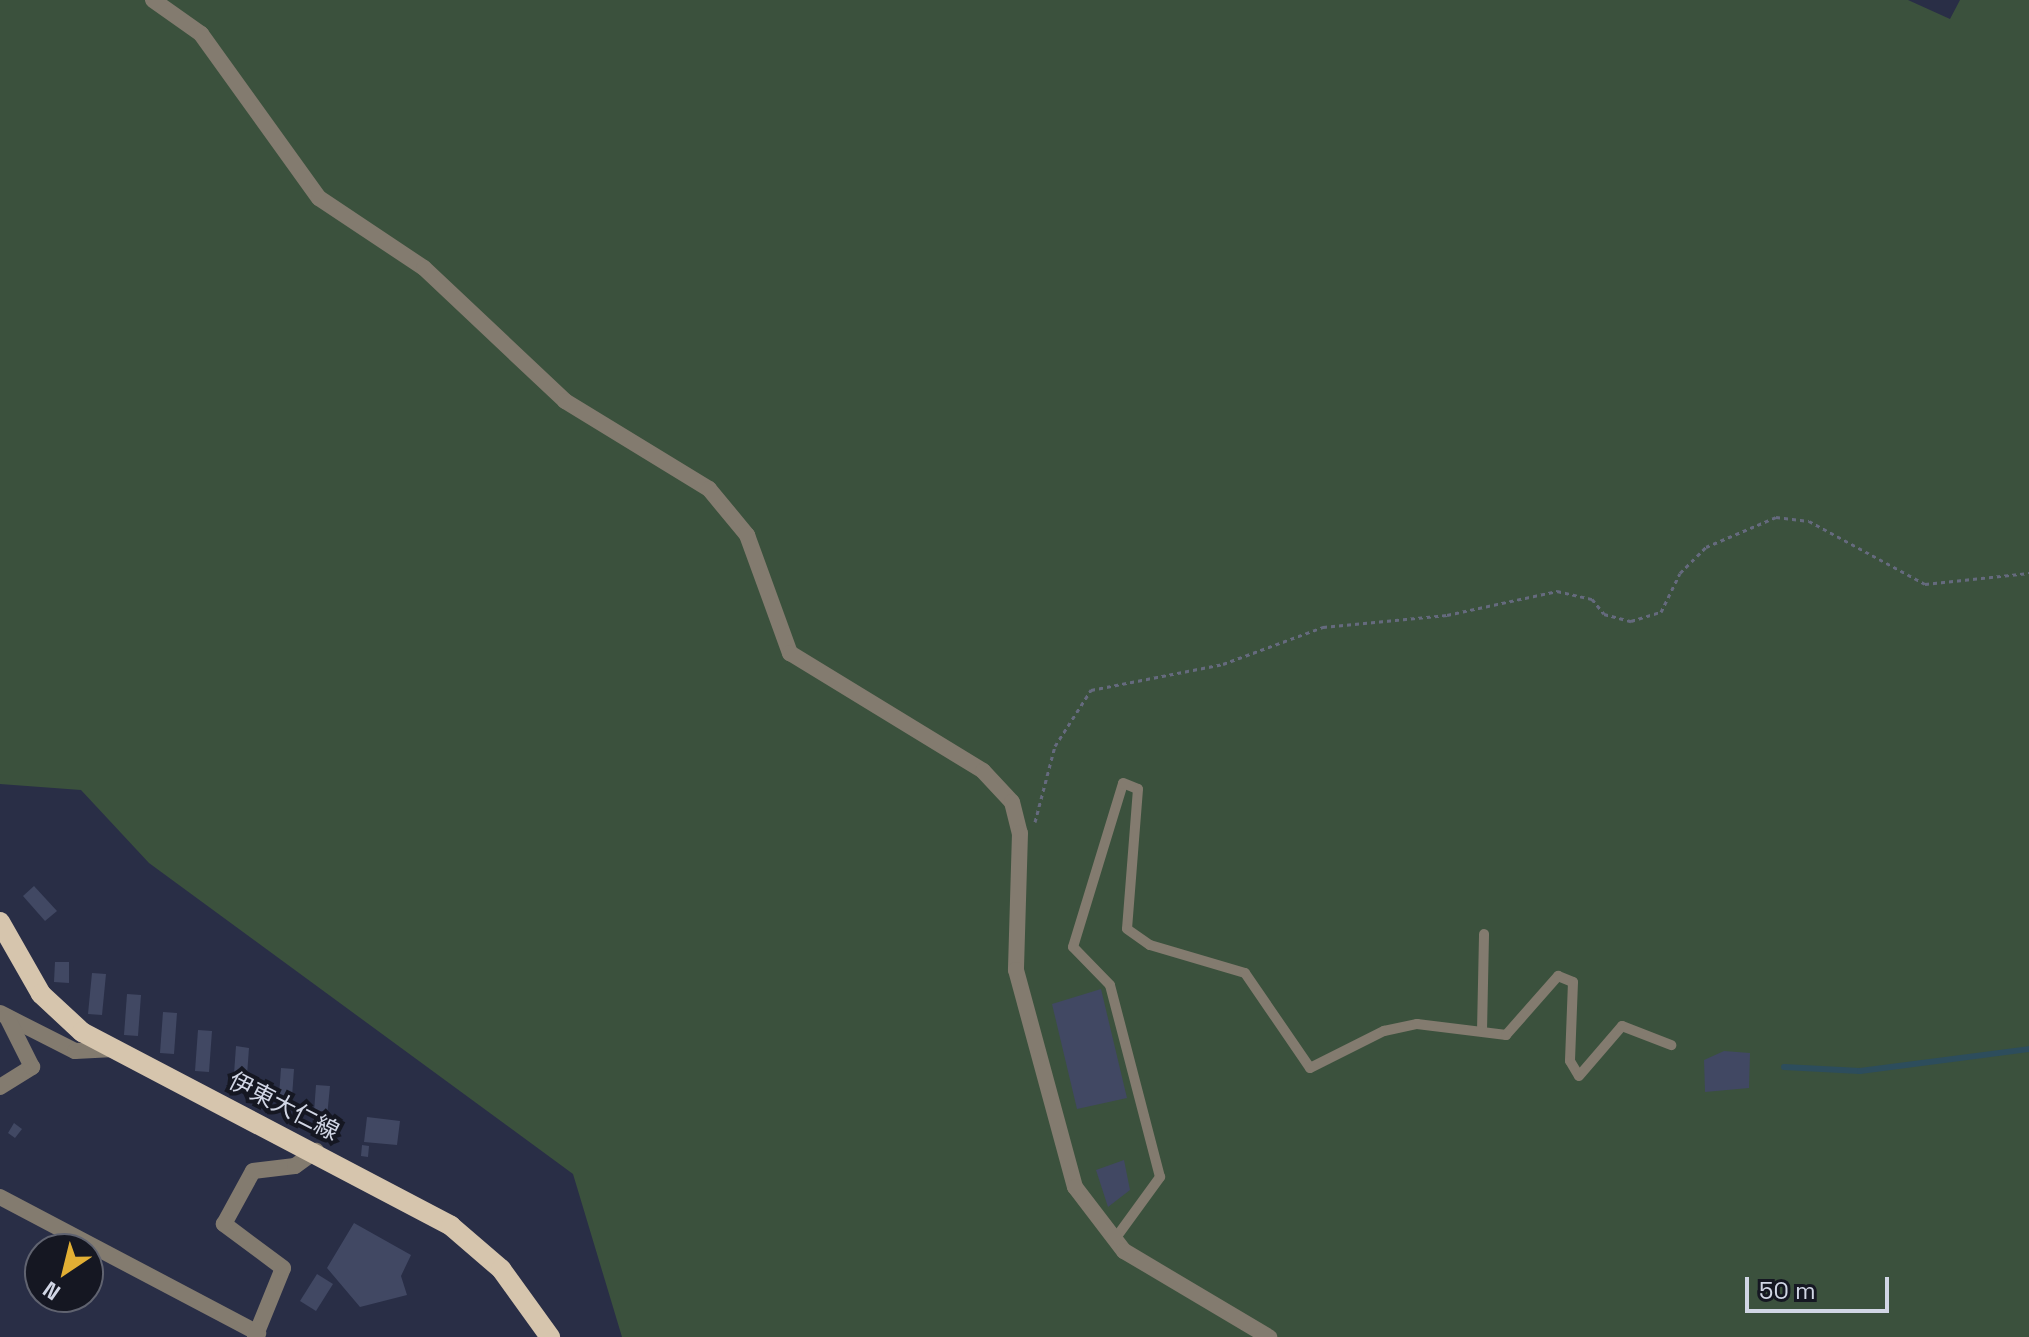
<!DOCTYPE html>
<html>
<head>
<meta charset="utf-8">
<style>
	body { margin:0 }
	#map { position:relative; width:2029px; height:1337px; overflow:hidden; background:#292e46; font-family:"Space Grotesk","Noto Sans JP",sans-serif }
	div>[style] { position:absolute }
	.green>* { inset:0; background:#3b513d }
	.stream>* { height:6px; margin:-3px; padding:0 3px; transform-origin:3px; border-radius:3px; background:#2d4d5c }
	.building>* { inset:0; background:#414863 }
	.path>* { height:3px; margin-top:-1.5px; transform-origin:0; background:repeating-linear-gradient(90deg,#656a7e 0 4px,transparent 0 8px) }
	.lane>* { height:10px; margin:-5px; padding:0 5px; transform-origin:5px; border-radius:5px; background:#837b6f }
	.street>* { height:16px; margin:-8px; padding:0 8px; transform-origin:8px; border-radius:8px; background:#837b6f }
	.primary>* { height:20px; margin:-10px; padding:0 10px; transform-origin:10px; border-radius:10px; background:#d6c5ad }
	span { translate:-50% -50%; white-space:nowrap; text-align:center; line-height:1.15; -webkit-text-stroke:8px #151722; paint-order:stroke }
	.street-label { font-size:24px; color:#d1d6e5 }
	.north { position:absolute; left:24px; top:1233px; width:80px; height:80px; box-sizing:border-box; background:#151722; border:2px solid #606370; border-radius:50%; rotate:215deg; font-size:22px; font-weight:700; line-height:32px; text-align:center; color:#d1d6e5 }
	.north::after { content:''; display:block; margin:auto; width:28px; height:36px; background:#e2af34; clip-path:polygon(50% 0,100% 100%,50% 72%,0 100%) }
	.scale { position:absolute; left:1745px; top:1277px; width:144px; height:36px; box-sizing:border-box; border:4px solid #d1d6e5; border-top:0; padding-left:10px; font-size:24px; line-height:28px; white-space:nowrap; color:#d1d6e5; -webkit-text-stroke:6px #151722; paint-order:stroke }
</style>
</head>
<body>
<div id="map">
	<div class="green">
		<i style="clip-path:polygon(0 0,1908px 0,1950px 19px,1960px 0,2029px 0,2029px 1337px,622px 1337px,573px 1174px,149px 863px,81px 790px,0 784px)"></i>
	</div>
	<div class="stream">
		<i style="left:1784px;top:1067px;width:76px;rotate:3deg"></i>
		<i style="left:1860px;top:1071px;width:170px;rotate:-7.4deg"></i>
	</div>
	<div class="building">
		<i style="clip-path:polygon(34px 886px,57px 911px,45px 921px,23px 896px)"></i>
		<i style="clip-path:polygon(55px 962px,69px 962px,69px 983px,54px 982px)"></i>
		<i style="clip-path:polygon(92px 973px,106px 974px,102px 1015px,88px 1014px)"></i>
		<i style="clip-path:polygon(1101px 989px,1127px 1098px,1077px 1109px,1052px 1004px)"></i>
		<i style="clip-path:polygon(127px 994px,141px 995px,138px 1036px,124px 1035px)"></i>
		<i style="clip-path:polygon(163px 1012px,177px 1013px,174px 1054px,160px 1053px)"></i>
		<i style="clip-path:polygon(198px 1030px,212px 1031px,209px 1072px,195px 1071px)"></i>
		<i style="clip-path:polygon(236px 1046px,249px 1048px,246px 1089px,233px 1088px)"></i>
		<i style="clip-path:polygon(1724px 1051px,1750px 1053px,1749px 1088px,1705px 1092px,1704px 1060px)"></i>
		<i style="clip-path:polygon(281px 1068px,294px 1069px,291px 1111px,278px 1110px)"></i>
		<i style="clip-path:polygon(316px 1085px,330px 1086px,326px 1127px,313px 1126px)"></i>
		<i style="clip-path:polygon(367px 1117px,400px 1121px,397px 1145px,364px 1142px)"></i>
		<i style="clip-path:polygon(14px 1123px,22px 1129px,15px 1138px,8px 1133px)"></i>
		<i style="clip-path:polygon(362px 1145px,369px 1146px,368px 1157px,361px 1156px)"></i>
		<i style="clip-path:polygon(1124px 1160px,1130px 1190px,1108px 1207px,1096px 1170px)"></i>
		<i style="clip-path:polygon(354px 1223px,411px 1255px,401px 1276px,407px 1295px,360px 1307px,327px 1268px)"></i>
		<i style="clip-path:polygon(317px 1274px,333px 1284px,316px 1311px,300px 1301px)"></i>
	</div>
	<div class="path">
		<i style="left:1035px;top:822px;width:79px;rotate:-75.3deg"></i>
		<i style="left:1055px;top:746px;width:67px;rotate:-57.3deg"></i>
		<i style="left:1091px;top:690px;width:135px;rotate:-11.1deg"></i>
		<i style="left:1223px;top:664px;width:107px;rotate:-20.3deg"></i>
		<i style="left:1323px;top:627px;width:125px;rotate:-5.5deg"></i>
		<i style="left:1447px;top:615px;width:113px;rotate:-12.3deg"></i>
		<i style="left:1557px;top:591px;width:36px;rotate:13deg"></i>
		<i style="left:1592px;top:599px;width:19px;rotate:51deg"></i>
		<i style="left:1604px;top:614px;width:28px;rotate:15deg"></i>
		<i style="left:1631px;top:621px;width:31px;rotate:-17deg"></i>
		<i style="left:1661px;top:612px;width:43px;rotate:-64deg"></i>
		<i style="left:1680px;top:573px;width:37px;rotate:-45deg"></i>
		<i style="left:1706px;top:547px;width:76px;rotate:-23.2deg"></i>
		<i style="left:1776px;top:517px;width:33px;rotate:7deg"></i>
		<i style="left:1809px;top:521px;width:132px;rotate:28.5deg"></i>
		<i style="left:1925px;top:584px;width:105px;rotate:-6deg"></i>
	</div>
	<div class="lane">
		<i style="left:1482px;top:1031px;width:97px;rotate:-88.8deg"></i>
		<i style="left:1115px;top:1239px;width:77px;rotate:-54deg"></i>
		<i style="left:1160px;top:1177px;width:198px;rotate:-104.6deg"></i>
		<i style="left:1110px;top:985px;width:53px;rotate:-134.2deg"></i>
		<i style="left:1073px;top:947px;width:171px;rotate:-73deg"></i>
		<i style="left:1123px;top:783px;width:16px;rotate:22deg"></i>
		<i style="left:1138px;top:789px;width:140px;rotate:94.5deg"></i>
		<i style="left:1127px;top:929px;width:28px;rotate:35deg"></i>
		<i style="left:1150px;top:945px;width:99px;rotate:16.4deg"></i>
		<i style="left:1245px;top:973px;width:115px;rotate:55.6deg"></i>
		<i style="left:1310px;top:1068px;width:83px;rotate:-26.6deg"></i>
		<i style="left:1384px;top:1031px;width:34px;rotate:-12deg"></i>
		<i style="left:1417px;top:1024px;width:90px;rotate:7deg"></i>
		<i style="left:1506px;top:1035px;width:79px;rotate:-48.6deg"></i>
		<i style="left:1558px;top:976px;width:16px;rotate:22deg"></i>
		<i style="left:1573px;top:982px;width:79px;rotate:92.2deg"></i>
		<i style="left:1570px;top:1061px;width:17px;rotate:59deg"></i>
		<i style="left:1579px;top:1076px;width:66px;rotate:-49.3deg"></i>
		<i style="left:1622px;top:1026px;width:53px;rotate:21.2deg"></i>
	</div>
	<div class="street">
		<i style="left:153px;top:0;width:59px;rotate:35.3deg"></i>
		<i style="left:201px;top:34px;width:202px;rotate:54.3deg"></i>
		<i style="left:319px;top:198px;width:126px;rotate:33.7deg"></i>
		<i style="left:424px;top:268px;width:194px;rotate:43.3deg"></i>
		<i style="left:565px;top:401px;width:169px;rotate:31.4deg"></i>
		<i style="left:709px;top:489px;width:60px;rotate:50.4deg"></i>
		<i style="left:747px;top:535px;width:126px;rotate:70deg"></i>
		<i style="left:790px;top:653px;width:226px;rotate:31.4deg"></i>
		<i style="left:983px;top:771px;width:42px;rotate:46.9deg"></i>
		<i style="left:1012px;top:802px;width:32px;rotate:76deg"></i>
		<i style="left:1020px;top:833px;width:137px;rotate:91.7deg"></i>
		<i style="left:1016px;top:970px;width:225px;rotate:74.8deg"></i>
		<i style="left:1075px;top:1187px;width:81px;rotate:52.6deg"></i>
		<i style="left:1124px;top:1251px;width:169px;rotate:30.7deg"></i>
		<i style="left:0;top:1013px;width:84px;rotate:26.9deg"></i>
		<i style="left:75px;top:1051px;width:34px;rotate:-3deg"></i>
		<i style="left:0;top:1087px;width:38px;rotate:-32deg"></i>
		<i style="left:32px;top:1067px;width:56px;rotate:-116.6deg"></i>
		<i style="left:0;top:1197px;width:292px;rotate:27.8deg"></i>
		<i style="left:255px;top:1337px;width:74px;rotate:-67.9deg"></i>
		<i style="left:283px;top:1268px;width:74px;rotate:-143.3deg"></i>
		<i style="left:224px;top:1224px;width:60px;rotate:-61.3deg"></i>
		<i style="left:253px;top:1171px;width:42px;rotate:-6.8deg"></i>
		<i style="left:295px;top:1166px;width:26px;rotate:-36deg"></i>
	</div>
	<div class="primary">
		<i style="left:0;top:922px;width:83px;rotate:60.3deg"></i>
		<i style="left:41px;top:994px;width:56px;rotate:42.8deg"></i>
		<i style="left:82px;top:1032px;width:417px;rotate:27.7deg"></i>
		<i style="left:451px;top:1226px;width:66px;rotate:40.7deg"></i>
		<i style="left:501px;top:1269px;width:84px;rotate:54.2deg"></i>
	</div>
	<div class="street-label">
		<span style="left:284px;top:1106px;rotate:27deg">伊東大仁線</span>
	</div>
	<div class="north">N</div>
	<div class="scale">50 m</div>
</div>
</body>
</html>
